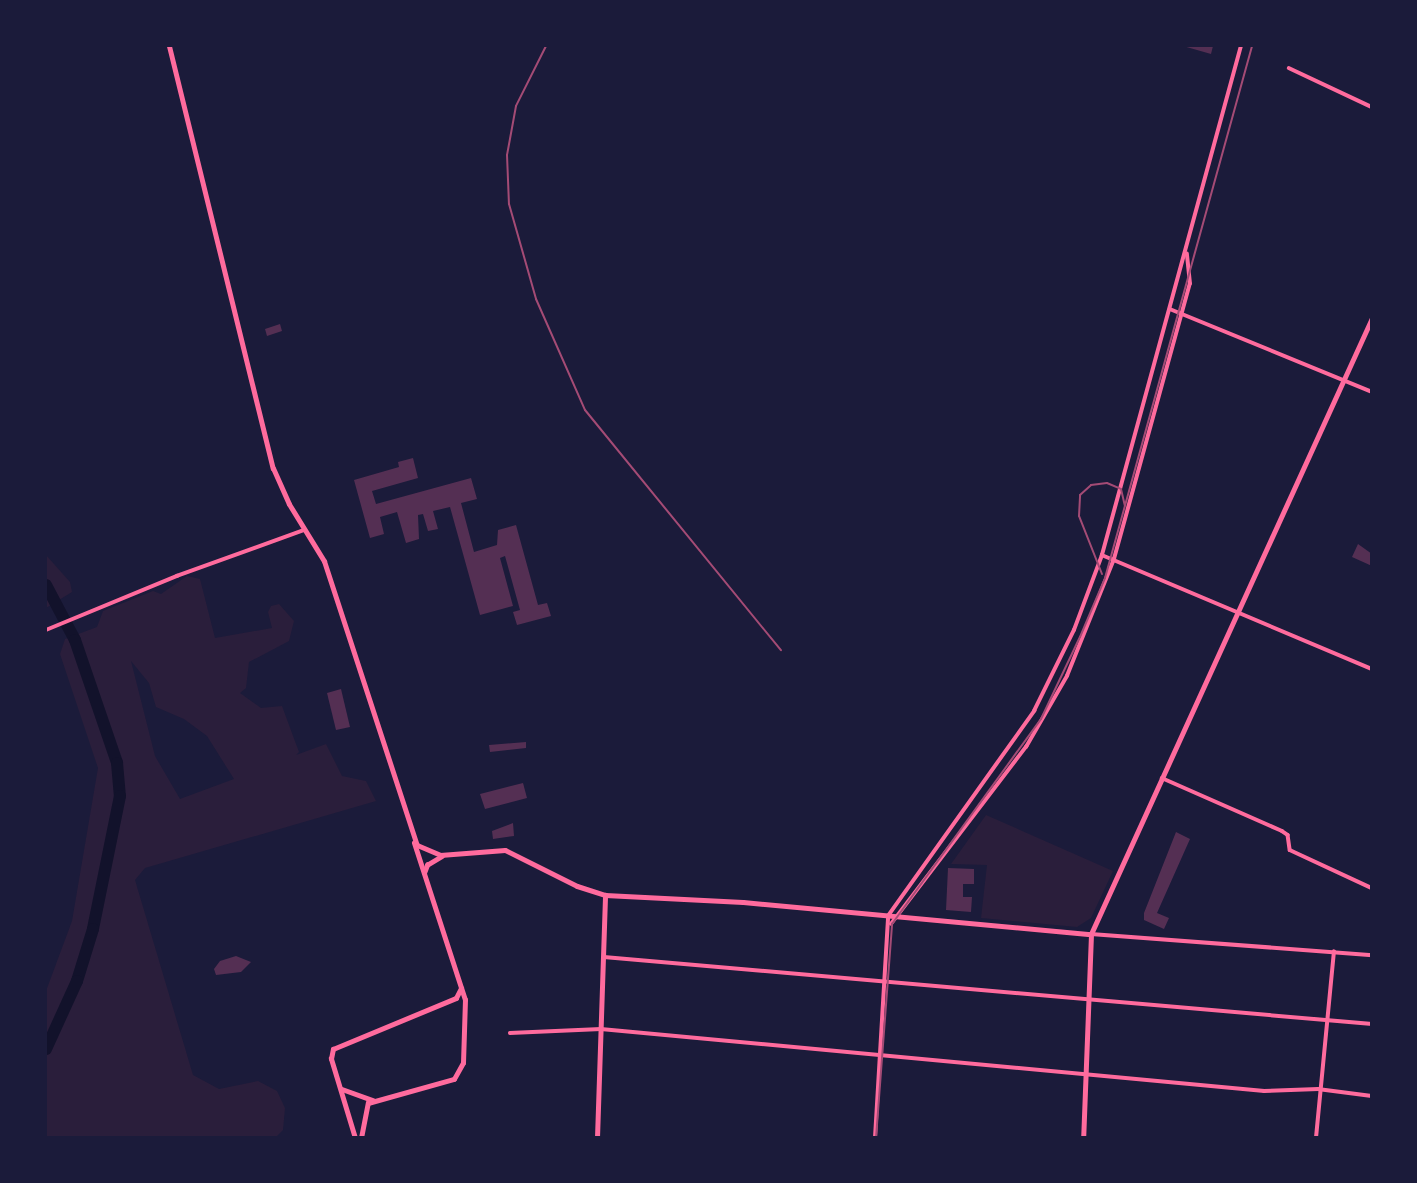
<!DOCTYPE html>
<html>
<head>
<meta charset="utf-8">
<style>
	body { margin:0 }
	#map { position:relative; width:1417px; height:1183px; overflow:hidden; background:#1b1b3a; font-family:"PT Sans",sans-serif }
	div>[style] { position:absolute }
	.green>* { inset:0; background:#2a1e3b }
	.river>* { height:12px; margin:-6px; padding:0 6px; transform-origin:6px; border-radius:6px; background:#12122b }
	.building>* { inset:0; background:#542f53 }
	.minor>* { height:3.5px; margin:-1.75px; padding:0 1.75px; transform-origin:1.75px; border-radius:1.75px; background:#ff6b9d }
	.tertiary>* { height:4.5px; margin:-2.25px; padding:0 2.25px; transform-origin:2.25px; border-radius:2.25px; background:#ff6b9d }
	.secondary>* { height:4.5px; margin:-2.25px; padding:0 2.25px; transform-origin:2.25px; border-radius:2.25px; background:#ff6b9d }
	.primary>* { height:5px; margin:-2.5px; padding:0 2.5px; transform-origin:2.5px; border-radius:2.5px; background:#ff6b9d }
	.tram>* { height:2px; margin:-1px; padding:0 1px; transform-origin:1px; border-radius:1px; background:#a44b75 }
	.rail>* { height:2px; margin:-1px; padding:0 1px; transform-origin:1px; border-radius:1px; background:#a44b75 }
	span { translate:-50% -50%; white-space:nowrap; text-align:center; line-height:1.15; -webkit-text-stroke:7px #1b1b3a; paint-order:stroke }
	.frame { position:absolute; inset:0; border:47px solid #1b1b3a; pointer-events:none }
</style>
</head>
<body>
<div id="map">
	<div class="green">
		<i style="clip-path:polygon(46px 555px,70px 582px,72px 592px,46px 608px)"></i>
		<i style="clip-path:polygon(evenodd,187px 576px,200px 579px,215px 638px,272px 628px,268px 612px,271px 606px,279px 604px,294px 621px,289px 641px,249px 662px,246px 688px,240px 693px,261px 708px,282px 706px,299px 752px,296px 755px,326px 744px,342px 776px,366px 781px,376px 801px,145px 868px,135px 880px,193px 1075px,219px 1089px,258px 1081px,277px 1091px,285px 1108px,283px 1130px,276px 1137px,46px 1137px,46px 991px,72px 921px,98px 768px,60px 654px,65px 639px,97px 627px,103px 611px,153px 591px,161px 594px,187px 576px,131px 661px,149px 683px,156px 707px,184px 719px,207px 736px,234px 779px,180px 799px,155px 756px,131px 661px)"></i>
		<i style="clip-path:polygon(986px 815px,1113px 871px,1091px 918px,1077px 927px,981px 918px,987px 865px,951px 864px)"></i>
	</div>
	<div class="river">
		<i style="left:46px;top:585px;width:62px;rotate:62.2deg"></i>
		<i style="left:75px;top:640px;width:130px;rotate:71.1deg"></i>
		<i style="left:117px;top:763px;width:33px;rotate:85deg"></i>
		<i style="left:120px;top:796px;width:136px;rotate:101.5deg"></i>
		<i style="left:93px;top:929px;width:54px;rotate:107.1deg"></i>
		<i style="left:77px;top:981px;width:75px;rotate:114.5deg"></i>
	</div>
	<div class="building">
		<i style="clip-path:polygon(1183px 46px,1213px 46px,1211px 54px)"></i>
		<i style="clip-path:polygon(280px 324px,282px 331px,267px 336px,265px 329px)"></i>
		<i style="clip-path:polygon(413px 458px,418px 478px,372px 491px,376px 504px,471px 478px,477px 499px,461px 503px,474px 552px,497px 545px,498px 530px,516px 525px,538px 605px,547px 603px,551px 616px,517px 625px,513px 612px,520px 610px,505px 556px,500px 558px,513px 606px,480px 615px,450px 507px,433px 511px,438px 529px,428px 531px,423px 514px,418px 515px,419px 539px,406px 543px,397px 512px,380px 517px,384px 534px,370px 538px,354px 480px,399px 467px,398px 462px)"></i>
		<i style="clip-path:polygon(1358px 544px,1372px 554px,1372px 566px,1352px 557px)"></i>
		<i style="clip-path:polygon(341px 689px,350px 727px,336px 730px,327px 693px)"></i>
		<i style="clip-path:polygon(526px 742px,526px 748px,490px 752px,489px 745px)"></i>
		<i style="clip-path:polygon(523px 783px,527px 798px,485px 809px,480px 794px)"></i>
		<i style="clip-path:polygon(513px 823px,514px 836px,493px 839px,492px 831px)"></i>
		<i style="clip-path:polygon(1176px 832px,1190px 839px,1157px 913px,1169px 918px,1164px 929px,1144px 920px,1144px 913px)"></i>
		<i style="clip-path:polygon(948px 868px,974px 869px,974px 884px,963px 884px,963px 897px,972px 897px,971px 912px,946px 910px)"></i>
		<i style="clip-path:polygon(236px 956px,251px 962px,241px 972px,216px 975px,214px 969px,220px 961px)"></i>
	</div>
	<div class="minor">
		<i style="left:1289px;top:68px;width:92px;rotate:25.2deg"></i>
		<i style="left:1170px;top:309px;width:218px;rotate:22.3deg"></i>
		<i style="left:1102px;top:555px;width:293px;rotate:22.9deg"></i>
		<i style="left:46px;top:630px;width:142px;rotate:-22.4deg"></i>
		<i style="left:177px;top:576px;width:135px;rotate:-19.9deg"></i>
		<i style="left:1162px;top:778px;width:131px;rotate:23.8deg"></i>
		<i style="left:1282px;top:831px;width:7px;rotate:34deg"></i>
		<i style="left:1288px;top:835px;width:15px;rotate:82deg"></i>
		<i style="left:1290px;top:850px;width:90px;rotate:24.9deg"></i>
		<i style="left:891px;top:924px;width:223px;rotate:-52.7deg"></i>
		<i style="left:1026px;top:747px;width:82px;rotate:-60deg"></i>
		<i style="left:1067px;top:676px;width:126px;rotate:-68.1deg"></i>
		<i style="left:1114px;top:559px;width:285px;rotate:-74.6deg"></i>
		<i style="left:1190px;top:284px;width:30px;rotate:-96deg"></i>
		<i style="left:1091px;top:934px;width:282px;rotate:4.3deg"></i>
		<i style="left:604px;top:957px;width:771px;rotate:4.99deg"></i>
		<i style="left:510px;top:1033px;width:91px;rotate:-2.5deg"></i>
		<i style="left:601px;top:1029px;width:666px;rotate:5.34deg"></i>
		<i style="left:1264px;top:1091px;width:54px;rotate:-2.1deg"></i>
		<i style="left:1318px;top:1089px;width:54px;rotate:7.4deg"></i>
		<i style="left:875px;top:1138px;width:222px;rotate:-86.6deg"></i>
		<i style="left:888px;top:916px;width:252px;rotate:-54.5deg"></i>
		<i style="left:1034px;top:711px;width:90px;rotate:-63.7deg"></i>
		<i style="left:1074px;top:630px;width:80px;rotate:-69.5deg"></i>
		<i style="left:1102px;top:555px;width:528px;rotate:-74.73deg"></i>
		<i style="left:1316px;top:1138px;width:187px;rotate:-84.5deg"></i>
	</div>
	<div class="tertiary">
		<i style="left:424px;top:873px;width:9px;rotate:-69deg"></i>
		<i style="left:427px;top:865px;width:17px;rotate:-31deg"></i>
		<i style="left:342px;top:1089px;width:33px;rotate:20deg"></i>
		<i style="left:355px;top:1138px;width:83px;rotate:-106.9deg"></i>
		<i style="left:331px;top:1059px;width:10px;rotate:-79deg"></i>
		<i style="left:333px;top:1049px;width:133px;rotate:-22.5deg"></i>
		<i style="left:456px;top:998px;width:11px;rotate:-63deg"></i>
		<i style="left:361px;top:1138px;width:36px;rotate:-79deg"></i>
		<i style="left:368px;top:1103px;width:89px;rotate:-15.6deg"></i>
		<i style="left:454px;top:1079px;width:18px;rotate:-61deg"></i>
		<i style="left:463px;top:1063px;width:63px;rotate:-88.2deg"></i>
		<i style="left:465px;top:1000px;width:165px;rotate:-108deg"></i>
		<i style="left:597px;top:1138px;width:243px;rotate:-88.1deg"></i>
	</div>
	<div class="secondary">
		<i style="left:1091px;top:934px;width:677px;rotate:-65.48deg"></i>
	</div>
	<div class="primary">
		<i style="left:169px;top:46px;width:435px;rotate:76.2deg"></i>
		<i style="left:273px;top:468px;width:39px;rotate:66deg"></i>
		<i style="left:289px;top:504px;width:67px;rotate:58.4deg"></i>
		<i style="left:324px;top:561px;width:299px;rotate:71.9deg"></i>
		<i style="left:417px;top:845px;width:25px;rotate:23deg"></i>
		<i style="left:440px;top:855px;width:65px;rotate:-4.4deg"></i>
		<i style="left:505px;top:850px;width:80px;rotate:26.6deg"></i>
		<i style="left:577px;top:886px;width:29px;rotate:18deg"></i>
		<i style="left:605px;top:895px;width:138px;rotate:2.9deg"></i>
		<i style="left:743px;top:902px;width:349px;rotate:5.3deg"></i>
		<i style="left:1091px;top:934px;width:204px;rotate:92.2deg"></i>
	</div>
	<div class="tram">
		<i style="left:1102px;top:574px;width:62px;rotate:-111.6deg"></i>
		<i style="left:1079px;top:516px;width:21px;rotate:-87deg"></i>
		<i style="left:1080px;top:495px;width:15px;rotate:-42deg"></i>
		<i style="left:1091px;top:485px;width:16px;rotate:-7deg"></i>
		<i style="left:1107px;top:483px;width:15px;rotate:23deg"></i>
		<i style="left:1121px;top:489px;width:17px;rotate:77deg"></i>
		<i style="left:876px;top:1138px;width:215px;rotate:-85.7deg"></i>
		<i style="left:892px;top:924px;width:253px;rotate:-54deg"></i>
		<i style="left:1041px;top:719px;width:91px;rotate:-64.6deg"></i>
		<i style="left:1080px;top:637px;width:64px;rotate:-67deg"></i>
		<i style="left:1105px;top:578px;width:552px;rotate:-74.55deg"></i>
	</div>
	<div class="rail">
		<i style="left:546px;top:46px;width:67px;rotate:116.6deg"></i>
		<i style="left:516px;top:106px;width:50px;rotate:100.4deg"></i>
		<i style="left:507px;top:155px;width:49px;rotate:87.7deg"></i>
		<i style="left:509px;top:204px;width:99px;rotate:74.1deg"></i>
		<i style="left:536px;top:299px;width:121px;rotate:66.2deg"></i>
		<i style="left:585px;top:410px;width:310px;rotate:50.8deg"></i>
	</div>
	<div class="frame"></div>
</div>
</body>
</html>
